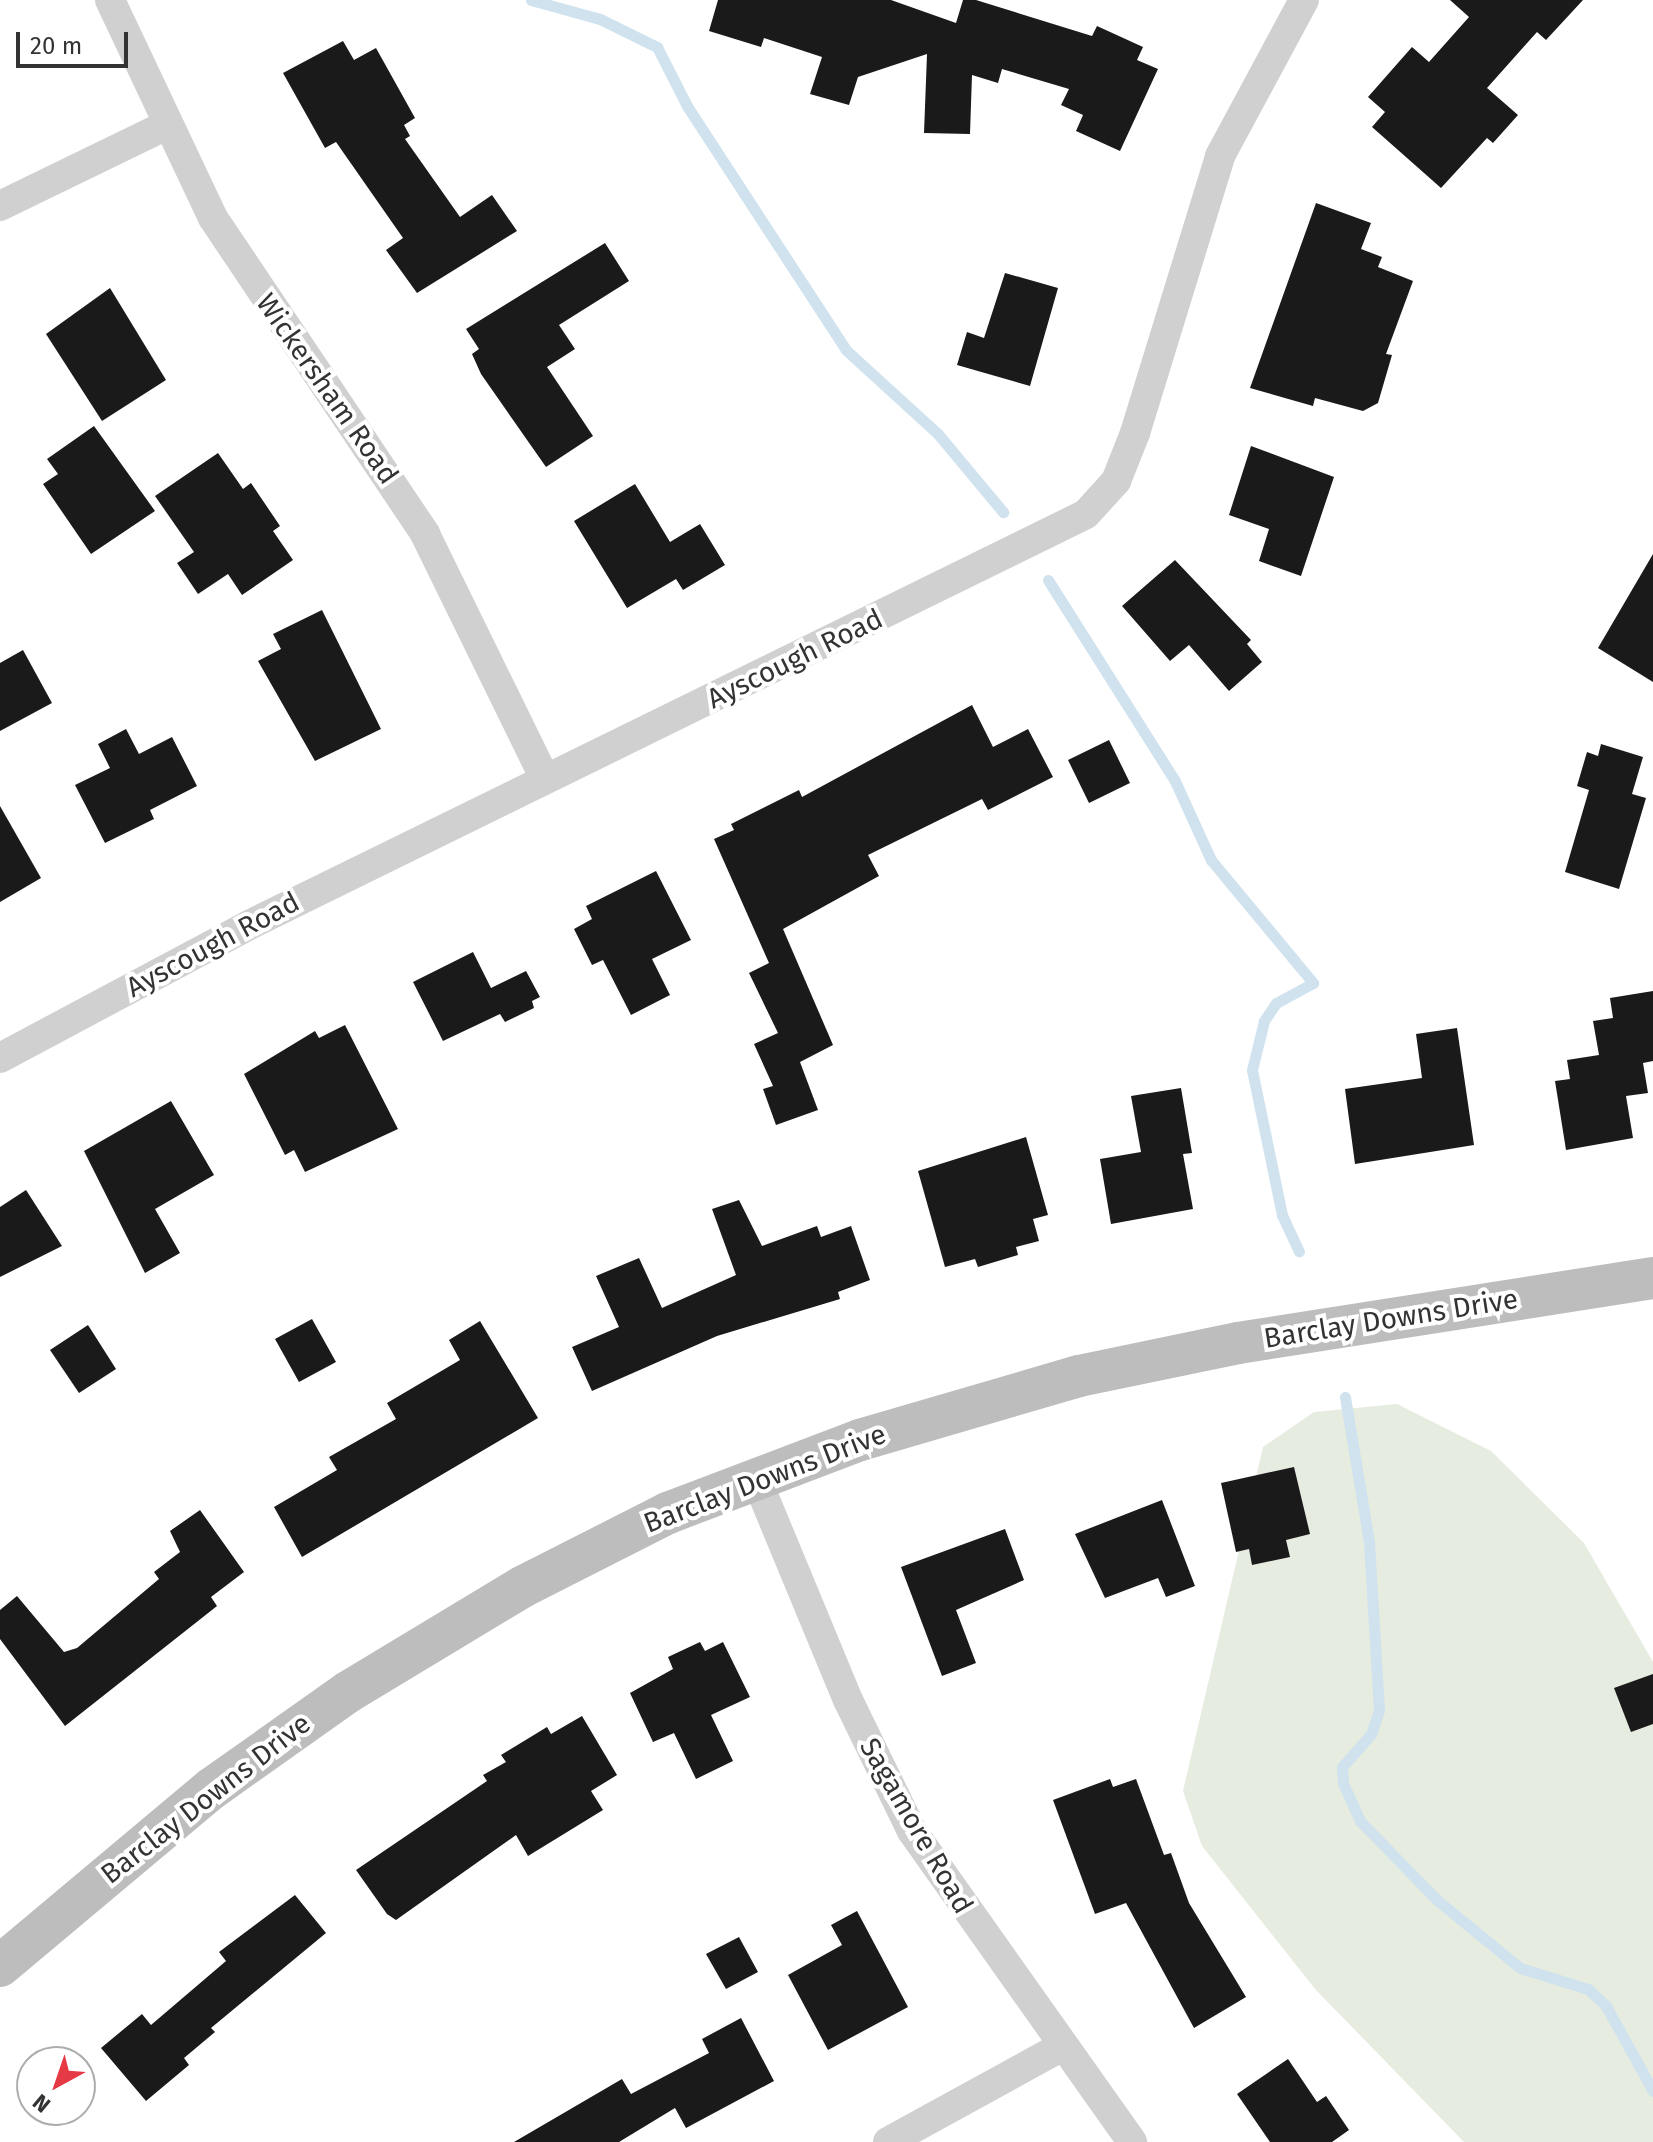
<!DOCTYPE html>
<html>
<head>
<meta charset="utf-8">
<style>
	body { margin:0 }
	#map { position:relative; width:1653px; height:2142px; overflow:hidden; background:#fff; font-family:"Fira Sans",sans-serif }
	div>[style] { position:absolute }
	.green>* { inset:0; background:#e6ecdf }
	.stream>* { height:11px; margin:-5.5px; padding:0 5.5px; transform-origin:5.5px; border-radius:5.5px; background:#cfe2ee }
	.building>* { inset:0; background:#1a1a1a }
	.street>* { height:30px; margin:-15px; padding:0 15px; transform-origin:15px; border-radius:15px; background:#d0d0d0 }
	.secondary>* { height:42px; margin:-21px; padding:0 21px; transform-origin:21px; border-radius:21px; background:#bdbdbd }
	span { translate:-50% -50%; white-space:nowrap; text-align:center; line-height:1.15; -webkit-text-stroke:8px #fff; paint-order:stroke }
	.street-label { font-size:28px; color:#333 }
	.north { position:absolute; left:16px; top:2046px; width:80px; height:80px; box-sizing:border-box; background:#fff; border:2px solid #adadad; border-radius:50%; rotate:220deg; font-size:22px; font-weight:700; line-height:32px; text-align:center; color:#333 }
	.north::after { content:''; display:block; margin:auto; width:28px; height:36px; background:#e63946; clip-path:polygon(50% 0,100% 100%,50% 72%,0 100%) }
	.scale { position:absolute; left:16px; top:32px; width:112px; height:36px; box-sizing:border-box; border:4px solid #333; border-top:0; padding-left:10px; font-size:24px; line-height:28px; white-space:nowrap; color:#333; -webkit-text-stroke:6px #fff; paint-order:stroke }
</style>
</head>
<body>
<div id="map">
	<div class="green">
		<i style="clip-path:polygon(1397px 1404px,1491px 1451px,1584px 1543px,1653px 1662px,1653px 2142px,1464px 2142px,1315px 1989px,1202px 1846px,1183px 1791px,1263px 1447px,1314px 1412px)"></i>
	</div>
	<div class="stream">
		<i style="left:531px;top:0;width:72px;rotate:15.4deg"></i>
		<i style="left:600px;top:19px;width:64px;rotate:26.2deg"></i>
		<i style="left:657px;top:47px;width:66px;rotate:63deg"></i>
		<i style="left:687px;top:106px;width:291px;rotate:56.9deg"></i>
		<i style="left:846px;top:350px;width:125px;rotate:42.4deg"></i>
		<i style="left:938px;top:434px;width:102px;rotate:50.2deg"></i>
		<i style="left:1048px;top:580px;width:238px;rotate:57.7deg"></i>
		<i style="left:1175px;top:781px;width:87px;rotate:65.5deg"></i>
		<i style="left:1211px;top:860px;width:160px;rotate:50.3deg"></i>
		<i style="left:1313px;top:983px;width:42px;rotate:151.6deg"></i>
		<i style="left:1276px;top:1003px;width:22px;rotate:124deg"></i>
		<i style="left:1264px;top:1021px;width:50px;rotate:103.8deg"></i>
		<i style="left:1252px;top:1070px;width:148px;rotate:78.3deg"></i>
		<i style="left:1282px;top:1215px;width:40px;rotate:65deg"></i>
		<i style="left:1345px;top:1397px;width:147px;rotate:80.6deg"></i>
		<i style="left:1369px;top:1542px;width:168px;rotate:86.6deg"></i>
		<i style="left:1379px;top:1710px;width:25px;rotate:108deg"></i>
		<i style="left:1371px;top:1734px;width:44px;rotate:131.3deg"></i>
		<i style="left:1342px;top:1767px;width:16px;rotate:86deg"></i>
		<i style="left:1343px;top:1783px;width:42px;rotate:65.9deg"></i>
		<i style="left:1360px;top:1821px;width:110px;rotate:45.7deg"></i>
		<i style="left:1437px;top:1900px;width:107px;rotate:39.3deg"></i>
		<i style="left:1520px;top:1968px;width:71px;rotate:17.2deg"></i>
		<i style="left:1588px;top:1989px;width:25px;rotate:43deg"></i>
		<i style="left:1606px;top:2006px;width:97px;rotate:61.1deg"></i>
	</div>
	<div class="building">
		<i style="clip-path:polygon(718px 0,891px 0,956px 23px,963px 0,976px 0,1092px 36px,1097px 26px,1143px 47px,1137px 60px,1158px 69px,1120px 151px,1076px 131px,1083px 115px,1061px 105px,1069px 89px,1002px 69px,998px 83px,972px 75px,970px 134px,924px 133px,927px 54px,858px 77px,849px 105px,810px 94px,822px 57px,764px 38px,761px 47px,709px 31px)"></i>
		<i style="clip-path:polygon(1450px 0,1583px 0,1546px 40px,1537px 32px,1487px 88px,1518px 115px,1493px 143px,1487px 138px,1441px 188px,1372px 127px,1385px 112px,1368px 97px,1412px 47px,1429px 62px,1469px 17px)"></i>
		<i style="clip-path:polygon(343px 41px,354px 60px,376px 48px,415px 118px,404px 125px,410px 136px,405px 139px,460px 217px,492px 195px,517px 231px,417px 293px,386px 250px,403px 238px,336px 142px,325px 148px,283px 73px)"></i>
		<i style="clip-path:polygon(1316px 203px,1371px 223px,1361px 249px,1382px 257px,1378px 267px,1413px 281px,1386px 354px,1392px 355px,1378px 403px,1363px 411px,1315px 398px,1313px 406px,1250px 388px)"></i>
		<i style="clip-path:polygon(605px 243px,629px 281px,559px 325px,575px 349px,547px 367px,593px 436px,546px 467px,481px 374px,472px 354px,479px 349px,466px 329px)"></i>
		<i style="clip-path:polygon(1005px 273px,1058px 288px,1030px 386px,957px 365px,967px 332px,984px 338px)"></i>
		<i style="clip-path:polygon(110px 288px,166px 380px,102px 421px,46px 334px)"></i>
		<i style="clip-path:polygon(94px 426px,155px 511px,91px 554px,43px 484px,58px 474px,47px 459px)"></i>
		<i style="clip-path:polygon(1251px 446px,1334px 477px,1301px 576px,1259px 561px,1269px 529px,1229px 515px)"></i>
		<i style="clip-path:polygon(218px 453px,243px 489px,251px 483px,280px 526px,273px 531px,293px 560px,242px 595px,228px 574px,198px 594px,177px 563px,194px 552px,155px 496px)"></i>
		<i style="clip-path:polygon(635px 484px,670px 542px,700px 524px,725px 565px,683px 590px,676px 579px,627px 608px,574px 521px)"></i>
		<i style="clip-path:polygon(1653px 554px,1653px 682px,1598px 648px)"></i>
		<i style="clip-path:polygon(1175px 560px,1251px 640px,1247px 644px,1262px 662px,1229px 691px,1189px 645px,1170px 661px,1122px 606px)"></i>
		<i style="clip-path:polygon(322px 610px,381px 729px,315px 761px,258px 661px,281px 649px,273px 634px)"></i>
		<i style="clip-path:polygon(23px 650px,52px 703px,0 731px,0 663px)"></i>
		<i style="clip-path:polygon(972px 705px,993px 747px,1028px 729px,1053px 777px,988px 810px,982px 799px,868px 855px,879px 876px,783px 929px,833px 1045px,800px 1062px,818px 1110px,776px 1125px,763px 1089px,773px 1086px,754px 1044px,778px 1033px,749px 973px,769px 963px,714px 839px,734px 830px,731px 824px,799px 790px,802px 797px)"></i>
		<i style="clip-path:polygon(126px 729px,139px 754px,172px 737px,197px 786px,150px 810px,154px 819px,105px 843px,75px 785px,110px 768px,98px 744px)"></i>
		<i style="clip-path:polygon(1109px 740px,1130px 783px,1089px 803px,1068px 760px)"></i>
		<i style="clip-path:polygon(1601px 744px,1643px 757px,1632px 794px,1646px 798px,1619px 889px,1565px 872px,1589px 790px,1577px 786px,1587px 752px,1598px 756px)"></i>
		<i style="clip-path:polygon(0 806px,41px 878px,0 902px)"></i>
		<i style="clip-path:polygon(656px 871px,691px 940px,652px 959px,670px 995px,631px 1015px,603px 960px,592px 965px,574px 929px,592px 919px,586px 906px)"></i>
		<i style="clip-path:polygon(473px 952px,491px 988px,526px 971px,540px 997px,532px 1001px,534px 1008px,505px 1022px,500px 1014px,443px 1041px,413px 982px)"></i>
		<i style="clip-path:polygon(1653px 991px,1653px 1061px,1643px 1063px,1648px 1093px,1626px 1096px,1633px 1138px,1566px 1150px,1555px 1081px,1570px 1079px,1567px 1060px,1599px 1055px,1593px 1021px,1613px 1018px,1610px 998px)"></i>
		<i style="clip-path:polygon(345px 1025px,398px 1129px,305px 1172px,294px 1150px,285px 1155px,244px 1074px,315px 1031px,319px 1038px)"></i>
		<i style="clip-path:polygon(1457px 1028px,1474px 1145px,1355px 1164px,1345px 1089px,1422px 1078px,1416px 1034px)"></i>
		<i style="clip-path:polygon(1181px 1088px,1192px 1153px,1183px 1154px,1193px 1209px,1111px 1224px,1100px 1159px,1141px 1152px,1131px 1096px)"></i>
		<i style="clip-path:polygon(171px 1101px,214px 1175px,155px 1209px,180px 1253px,145px 1273px,84px 1151px)"></i>
		<i style="clip-path:polygon(1026px 1137px,1048px 1215px,1033px 1219px,1039px 1241px,1016px 1247px,1018px 1255px,978px 1267px,975px 1259px,945px 1267px,918px 1171px)"></i>
		<i style="clip-path:polygon(26px 1190px,62px 1246px,0 1277px,0 1207px)"></i>
		<i style="clip-path:polygon(739px 1200px,762px 1246px,817px 1226px,821px 1237px,851px 1226px,870px 1280px,838px 1292px,840px 1299px,717px 1336px,592px 1391px,572px 1347px,619px 1327px,596px 1276px,639px 1258px,662px 1308px,736px 1275px,712px 1209px)"></i>
		<i style="clip-path:polygon(312px 1319px,336px 1362px,299px 1382px,275px 1339px)"></i>
		<i style="clip-path:polygon(480px 1321px,538px 1418px,302px 1557px,274px 1507px,337px 1470px,329px 1457px,396px 1419px,387px 1403px,460px 1360px,449px 1340px)"></i>
		<i style="clip-path:polygon(88px 1325px,116px 1369px,79px 1393px,50px 1350px)"></i>
		<i style="clip-path:polygon(1294px 1467px,1310px 1534px,1286px 1540px,1290px 1557px,1252px 1565px,1249px 1549px,1236px 1552px,1221px 1483px)"></i>
		<i style="clip-path:polygon(1162px 1500px,1195px 1586px,1166px 1597px,1158px 1578px,1105px 1598px,1075px 1534px)"></i>
		<i style="clip-path:polygon(200px 1510px,244px 1572px,211px 1597px,217px 1606px,65px 1726px,0 1639px,0 1610px,17px 1596px,64px 1652px,77px 1648px,159px 1579px,154px 1572px,180px 1552px,170px 1531px)"></i>
		<i style="clip-path:polygon(1005px 1529px,1024px 1580px,956px 1610px,976px 1663px,942px 1676px,901px 1567px)"></i>
		<i style="clip-path:polygon(700px 1642px,705px 1651px,723px 1642px,750px 1697px,711px 1715px,733px 1761px,696px 1779px,674px 1733px,653px 1742px,630px 1693px,673px 1669px,668px 1657px)"></i>
		<i style="clip-path:polygon(1653px 1674px,1653px 1724px,1631px 1732px,1614px 1688px)"></i>
		<i style="clip-path:polygon(582px 1716px,617px 1775px,591px 1791px,603px 1810px,528px 1856px,516px 1835px,396px 1920px,387px 1914px,356px 1870px,487px 1781px,483px 1775px,506px 1762px,501px 1755px,547px 1727px,551px 1734px)"></i>
		<i style="clip-path:polygon(1110px 1779px,1113px 1787px,1136px 1779px,1164px 1855px,1171px 1853px,1189px 1903px,1246px 1997px,1194px 2028px,1126px 1903px,1095px 1914px,1053px 1800px)"></i>
		<i style="clip-path:polygon(295px 1895px,326px 1933px,211px 2028px,215px 2032px,184px 2058px,189px 2065px,146px 2101px,101px 2048px,142px 2014px,151px 2025px,226px 1961px,219px 1952px)"></i>
		<i style="clip-path:polygon(857px 1911px,908px 2007px,828px 2050px,788px 1975px,842px 1945px,831px 1925px)"></i>
		<i style="clip-path:polygon(739px 1937px,758px 1972px,726px 1989px,706px 1954px)"></i>
		<i style="clip-path:polygon(741px 2018px,774px 2081px,686px 2128px,675px 2108px,619px 2142px,514px 2142px,622px 2079px,631px 2094px,709px 2053px,702px 2039px)"></i>
		<i style="clip-path:polygon(1288px 2059px,1317px 2102px,1326px 2096px,1349px 2130px,1332px 2142px,1270px 2142px,1237px 2094px)"></i>
	</div>
	<div class="street">
		<i style="left:110px;top:0;width:241px;rotate:64.7deg"></i>
		<i style="left:213px;top:218px;width:381px;rotate:56.1deg"></i>
		<i style="left:425px;top:534px;width:273px;rotate:63.9deg"></i>
		<i style="left:0;top:206px;width:183px;rotate:-25.9deg"></i>
		<i style="left:0;top:1058px;width:282px;rotate:-28.1deg"></i>
		<i style="left:249px;top:925px;width:932px;rotate:-26.15deg"></i>
		<i style="left:1086px;top:514px;width:45px;rotate:-47.7deg"></i>
		<i style="left:1116px;top:481px;width:52px;rotate:-68.4deg"></i>
		<i style="left:1135px;top:433px;width:290px;rotate:-72.9deg"></i>
		<i style="left:1220px;top:156px;width:177px;rotate:-61.7deg"></i>
		<i style="left:756px;top:1478px;width:240px;rotate:67.5deg"></i>
		<i style="left:848px;top:1700px;width:146px;rotate:64deg"></i>
		<i style="left:912px;top:1831px;width:381px;rotate:54.7deg"></i>
		<i style="left:888px;top:2142px;width:197px;rotate:-28.8deg"></i>
	</div>
	<div class="secondary">
		<i style="left:0;top:1966px;width:275px;rotate:-40deg"></i>
		<i style="left:211px;top:1789px;width:168px;rotate:-35.3deg"></i>
		<i style="left:348px;top:1692px;width:203px;rotate:-31.1deg"></i>
		<i style="left:522px;top:1587px;width:164px;rotate:-26.9deg"></i>
		<i style="left:668px;top:1513px;width:205px;rotate:-20.8deg"></i>
		<i style="left:860px;top:1440px;width:228px;rotate:-16.3deg"></i>
		<i style="left:1079px;top:1376px;width:162px;rotate:-11.7deg"></i>
		<i style="left:1238px;top:1343px;width:420px;rotate:-8.9deg"></i>
	</div>
	<div class="street-label">
		<span style="left:327px;top:389px;rotate:55deg">Wickersham Road</span>
		<span style="left:795px;top:659px;rotate:-26deg">Ayscough Road</span>
		<span style="left:213px;top:945px;rotate:-28deg">Ayscough Road</span>
		<span style="left:1391px;top:1319px;rotate:-9deg">Barclay Downs Drive</span>
		<span style="left:765px;top:1479px;rotate:-21deg">Barclay Downs Drive</span>
		<span style="left:206px;top:1799px;rotate:-38deg">Barclay Downs Drive</span>
		<span style="left:916px;top:1826px;rotate:60deg">Sagamore Road</span>
	</div>
	<div class="north">N</div>
	<div class="scale">20 m</div>
</div>
</body>
</html>
